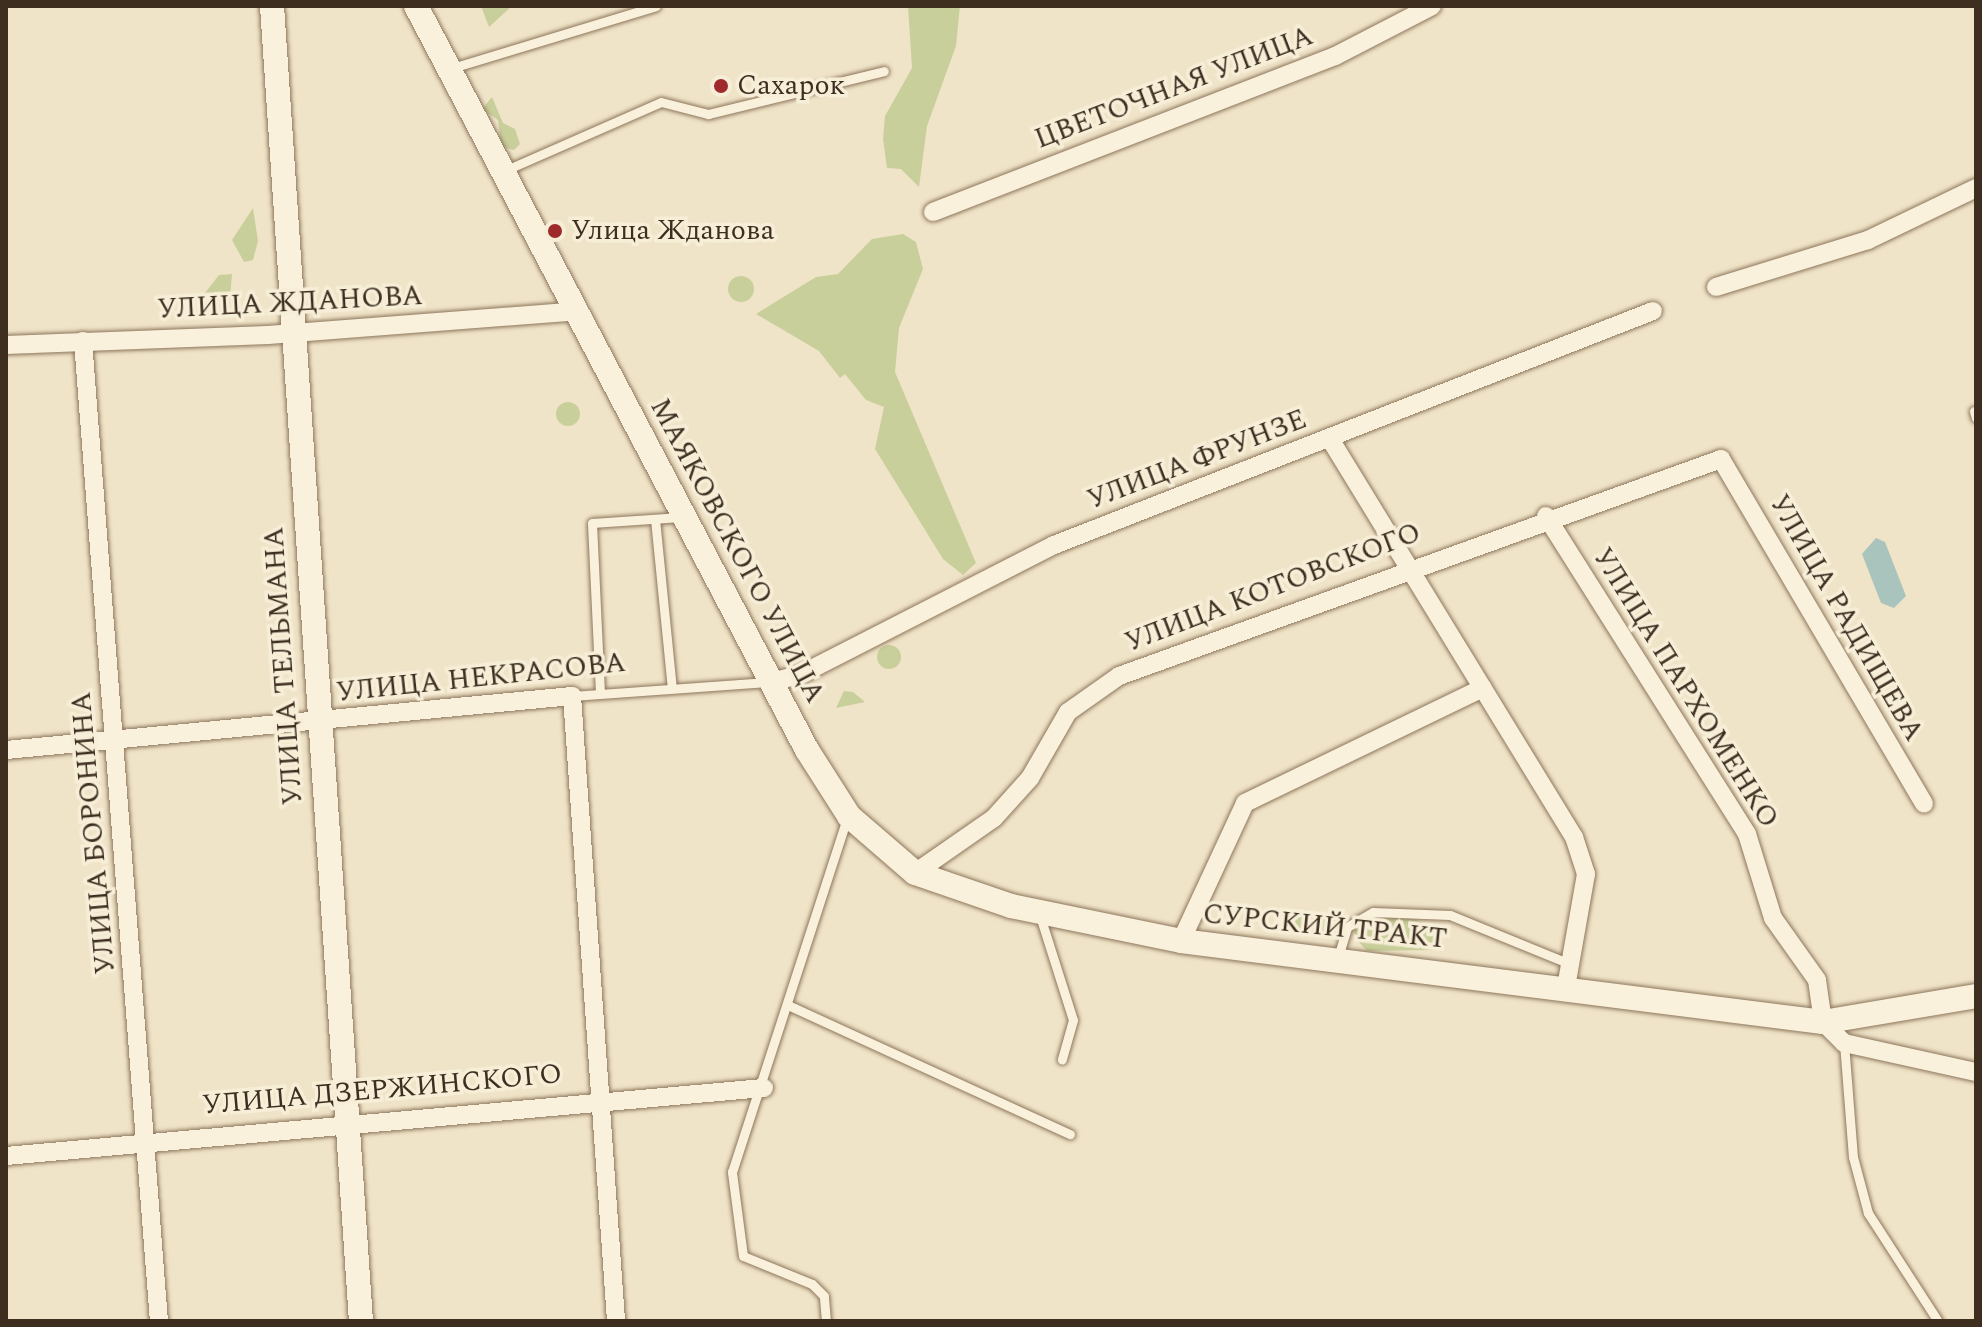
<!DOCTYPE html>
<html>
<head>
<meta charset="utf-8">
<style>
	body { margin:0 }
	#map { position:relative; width:1982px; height:1327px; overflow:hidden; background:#f0e4c8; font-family:Spectral,serif }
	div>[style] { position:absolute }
	.green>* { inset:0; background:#c9cf9b }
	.round { border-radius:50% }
	.water>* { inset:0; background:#a9c4bc }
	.roads { filter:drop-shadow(0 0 2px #8d765c) drop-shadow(0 0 2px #8d765c) }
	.service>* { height:9px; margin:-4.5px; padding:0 4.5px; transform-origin:4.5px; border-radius:4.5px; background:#faf1dc }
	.minor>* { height:18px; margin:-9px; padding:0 9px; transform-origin:9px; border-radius:9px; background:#faf1dc }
	.tertiary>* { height:24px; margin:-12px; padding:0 12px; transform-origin:12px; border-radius:12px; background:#faf1dc }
	.dots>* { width:22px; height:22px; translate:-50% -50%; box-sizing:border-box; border:4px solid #f7eed8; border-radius:50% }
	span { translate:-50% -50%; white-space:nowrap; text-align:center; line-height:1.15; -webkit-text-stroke:7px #f7eed8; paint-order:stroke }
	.poi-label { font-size:28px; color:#3d2e20 }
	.left { translate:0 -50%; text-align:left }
	.street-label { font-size:28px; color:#3d2e20 }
	.frame { position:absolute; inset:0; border:8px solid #3d2e20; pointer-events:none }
</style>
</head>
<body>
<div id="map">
	<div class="green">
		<i style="clip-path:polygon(481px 6px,512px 6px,489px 27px)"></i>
		<i style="clip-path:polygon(908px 6px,960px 6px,956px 46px,927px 126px,919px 187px,901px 169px,887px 168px,883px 139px,885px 116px,912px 68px)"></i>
		<i style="clip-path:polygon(492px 97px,503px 123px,515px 129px,520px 144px,514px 150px,501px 147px,498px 120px,482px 109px)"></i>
		<i style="clip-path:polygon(253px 208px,258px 241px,253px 260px,244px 262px,232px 240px)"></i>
		<i style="clip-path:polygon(903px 234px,916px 242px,923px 269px,899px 328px,895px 372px,976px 563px,963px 575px,943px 559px,875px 449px,884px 407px,866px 400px,845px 374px,840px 378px,819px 351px,756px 314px,816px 277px,838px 274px,872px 239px)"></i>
		<i style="clip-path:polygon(232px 274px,230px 299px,201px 298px,219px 275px)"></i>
		<i class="round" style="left:728px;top:276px;width:26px;height:26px"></i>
		<i class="round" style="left:556px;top:402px;width:24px;height:24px"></i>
		<i class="round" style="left:877px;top:645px;width:24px;height:24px"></i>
		<i style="clip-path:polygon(844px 691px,853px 692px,865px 702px,836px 708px)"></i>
		<i style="clip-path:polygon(1307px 912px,1336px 919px,1336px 935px,1297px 936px,1294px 916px)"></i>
		<i style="clip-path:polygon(1409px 917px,1436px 928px,1442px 941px,1432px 950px,1367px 951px,1357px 940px,1354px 931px,1378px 918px)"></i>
	</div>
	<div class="water">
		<i style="clip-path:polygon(1876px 538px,1885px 542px,1906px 596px,1894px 608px,1881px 603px,1862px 554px)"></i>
	</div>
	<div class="roads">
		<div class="service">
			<i style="left:452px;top:68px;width:213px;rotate:-16.9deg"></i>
			<i style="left:506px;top:170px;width:169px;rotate:-23.7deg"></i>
			<i style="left:661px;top:102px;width:49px;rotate:14.3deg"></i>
			<i style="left:708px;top:114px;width:181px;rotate:-13.7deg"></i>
			<i style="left:1974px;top:411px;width:7px;rotate:74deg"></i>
			<i style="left:655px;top:519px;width:170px;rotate:84.3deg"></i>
			<i style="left:600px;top:693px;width:170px;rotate:-92.7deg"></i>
			<i style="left:592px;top:523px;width:89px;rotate:-3.9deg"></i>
			<i style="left:572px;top:696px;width:196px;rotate:-4.1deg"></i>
			<i style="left:1040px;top:916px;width:109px;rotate:72.4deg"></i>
			<i style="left:1073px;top:1020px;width:41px;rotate:105.8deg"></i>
			<i style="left:1338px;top:957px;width:31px;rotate:-73deg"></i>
			<i style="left:1347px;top:927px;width:30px;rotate:-30deg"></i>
			<i style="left:1373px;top:912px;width:77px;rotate:2.2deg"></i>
			<i style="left:1450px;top:915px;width:130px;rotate:22.2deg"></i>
			<i style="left:790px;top:1006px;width:308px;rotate:24.6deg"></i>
			<i style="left:1844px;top:1043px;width:114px;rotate:85.5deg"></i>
			<i style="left:1853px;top:1157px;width:58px;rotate:75deg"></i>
			<i style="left:1868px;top:1213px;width:129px;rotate:57.1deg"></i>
			<i style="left:826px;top:1321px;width:25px;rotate:-95deg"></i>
			<i style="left:824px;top:1296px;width:17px;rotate:-135deg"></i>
			<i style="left:812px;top:1284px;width:74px;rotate:-157.9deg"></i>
			<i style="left:743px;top:1256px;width:85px;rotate:-97.5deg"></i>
			<i style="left:732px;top:1172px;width:371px;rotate:-72deg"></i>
		</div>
		<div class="minor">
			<i style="left:933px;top:212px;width:431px;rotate:-21.2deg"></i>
			<i style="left:1335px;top:56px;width:109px;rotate:-27.3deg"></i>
			<i style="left:1716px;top:287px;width:159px;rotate:-17.2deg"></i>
			<i style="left:1868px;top:240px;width:120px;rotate:-25.7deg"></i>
			<i style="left:83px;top:341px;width:983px;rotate:85.57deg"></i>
			<i style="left:6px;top:345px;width:262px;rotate:-2.2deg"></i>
			<i style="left:268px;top:335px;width:310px;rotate:-4.4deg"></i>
			<i style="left:1330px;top:439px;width:467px;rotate:58.5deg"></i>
			<i style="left:1574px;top:837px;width:39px;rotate:72deg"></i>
			<i style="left:1586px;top:874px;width:115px;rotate:100deg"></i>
			<i style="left:1546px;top:516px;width:376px;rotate:57.7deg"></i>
			<i style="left:1747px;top:834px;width:88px;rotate:72.8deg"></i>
			<i style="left:1773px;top:918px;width:76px;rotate:54.6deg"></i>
			<i style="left:1817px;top:980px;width:42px;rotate:81.9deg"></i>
			<i style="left:1823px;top:1022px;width:30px;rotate:45deg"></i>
			<i style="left:1844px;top:1043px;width:135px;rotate:12.4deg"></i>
			<i style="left:771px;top:682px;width:30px;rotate:-14deg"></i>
			<i style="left:800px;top:675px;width:285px;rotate:-27.1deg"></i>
			<i style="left:1054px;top:545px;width:643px;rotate:-21.34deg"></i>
			<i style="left:6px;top:750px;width:569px;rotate:-5.45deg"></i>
			<i style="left:572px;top:696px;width:627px;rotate:85.97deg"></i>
			<i style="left:915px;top:873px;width:96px;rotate:-34.8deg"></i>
			<i style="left:994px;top:818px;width:54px;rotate:-48deg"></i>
			<i style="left:1030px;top:778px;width:76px;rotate:-60.1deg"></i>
			<i style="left:1068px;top:712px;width:62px;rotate:-35.2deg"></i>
			<i style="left:1119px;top:676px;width:640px;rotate:-19.82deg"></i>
			<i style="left:1721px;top:459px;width:400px;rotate:59.5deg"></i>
			<i style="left:1181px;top:941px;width:152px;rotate:-65.1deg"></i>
			<i style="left:1245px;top:803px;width:264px;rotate:-25.8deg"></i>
			<i style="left:6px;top:1156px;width:761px;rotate:-5.13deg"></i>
		</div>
		<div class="tertiary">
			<i style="left:272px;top:6px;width:1318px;rotate:86.13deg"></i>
			<i style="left:416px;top:6px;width:840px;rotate:62.28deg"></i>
			<i style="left:807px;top:750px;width:78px;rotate:57.5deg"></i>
			<i style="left:849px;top:816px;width:87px;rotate:40.8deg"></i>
			<i style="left:915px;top:873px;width:102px;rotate:19deg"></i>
			<i style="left:1011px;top:906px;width:174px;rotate:11.6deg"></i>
			<i style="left:1181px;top:941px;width:647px;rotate:7.19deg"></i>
			<i style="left:1823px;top:1022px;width:155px;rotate:-9.6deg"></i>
		</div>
	</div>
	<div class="dots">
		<i style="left:721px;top:86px;background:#9e2a2b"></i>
		<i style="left:555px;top:231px;background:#9e2a2b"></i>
	</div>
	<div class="poi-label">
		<span class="left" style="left:737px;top:86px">Сахарок</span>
		<span class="left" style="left:571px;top:231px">Улица Жданова</span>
	</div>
	<div class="street-label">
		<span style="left:1174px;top:88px;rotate:-21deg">ЦВЕТОЧНАЯ УЛИЦА</span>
		<span style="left:290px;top:303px;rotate:-3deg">УЛИЦА ЖДАНОВА</span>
		<span style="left:1197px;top:460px;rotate:-21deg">УЛИЦА ФРУНЗЕ</span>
		<span style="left:737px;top:551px;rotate:62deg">МАЯКОВСКОГО УЛИЦА</span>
		<span style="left:1273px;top:588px;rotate:-21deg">УЛИЦА КОТОВСКОГО</span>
		<span style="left:1846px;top:618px;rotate:60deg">УЛИЦА РАДИЩЕВА</span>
		<span style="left:284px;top:666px;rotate:-94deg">УЛИЦА ТЕЛЬМАНА</span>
		<span style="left:481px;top:678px;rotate:-6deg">УЛИЦА НЕКРАСОВА</span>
		<span style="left:1685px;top:688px;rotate:58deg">УЛИЦА ПАРХОМЕНКО</span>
		<span style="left:94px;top:833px;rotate:-95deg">УЛИЦА БОРОНИНА</span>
		<span style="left:1325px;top:927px;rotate:6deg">СУРСКИЙ ТРАКТ</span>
		<span style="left:382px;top:1090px;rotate:-5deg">УЛИЦА ДЗЕРЖИНСКОГО</span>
	</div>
	<div class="frame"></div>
</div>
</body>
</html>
